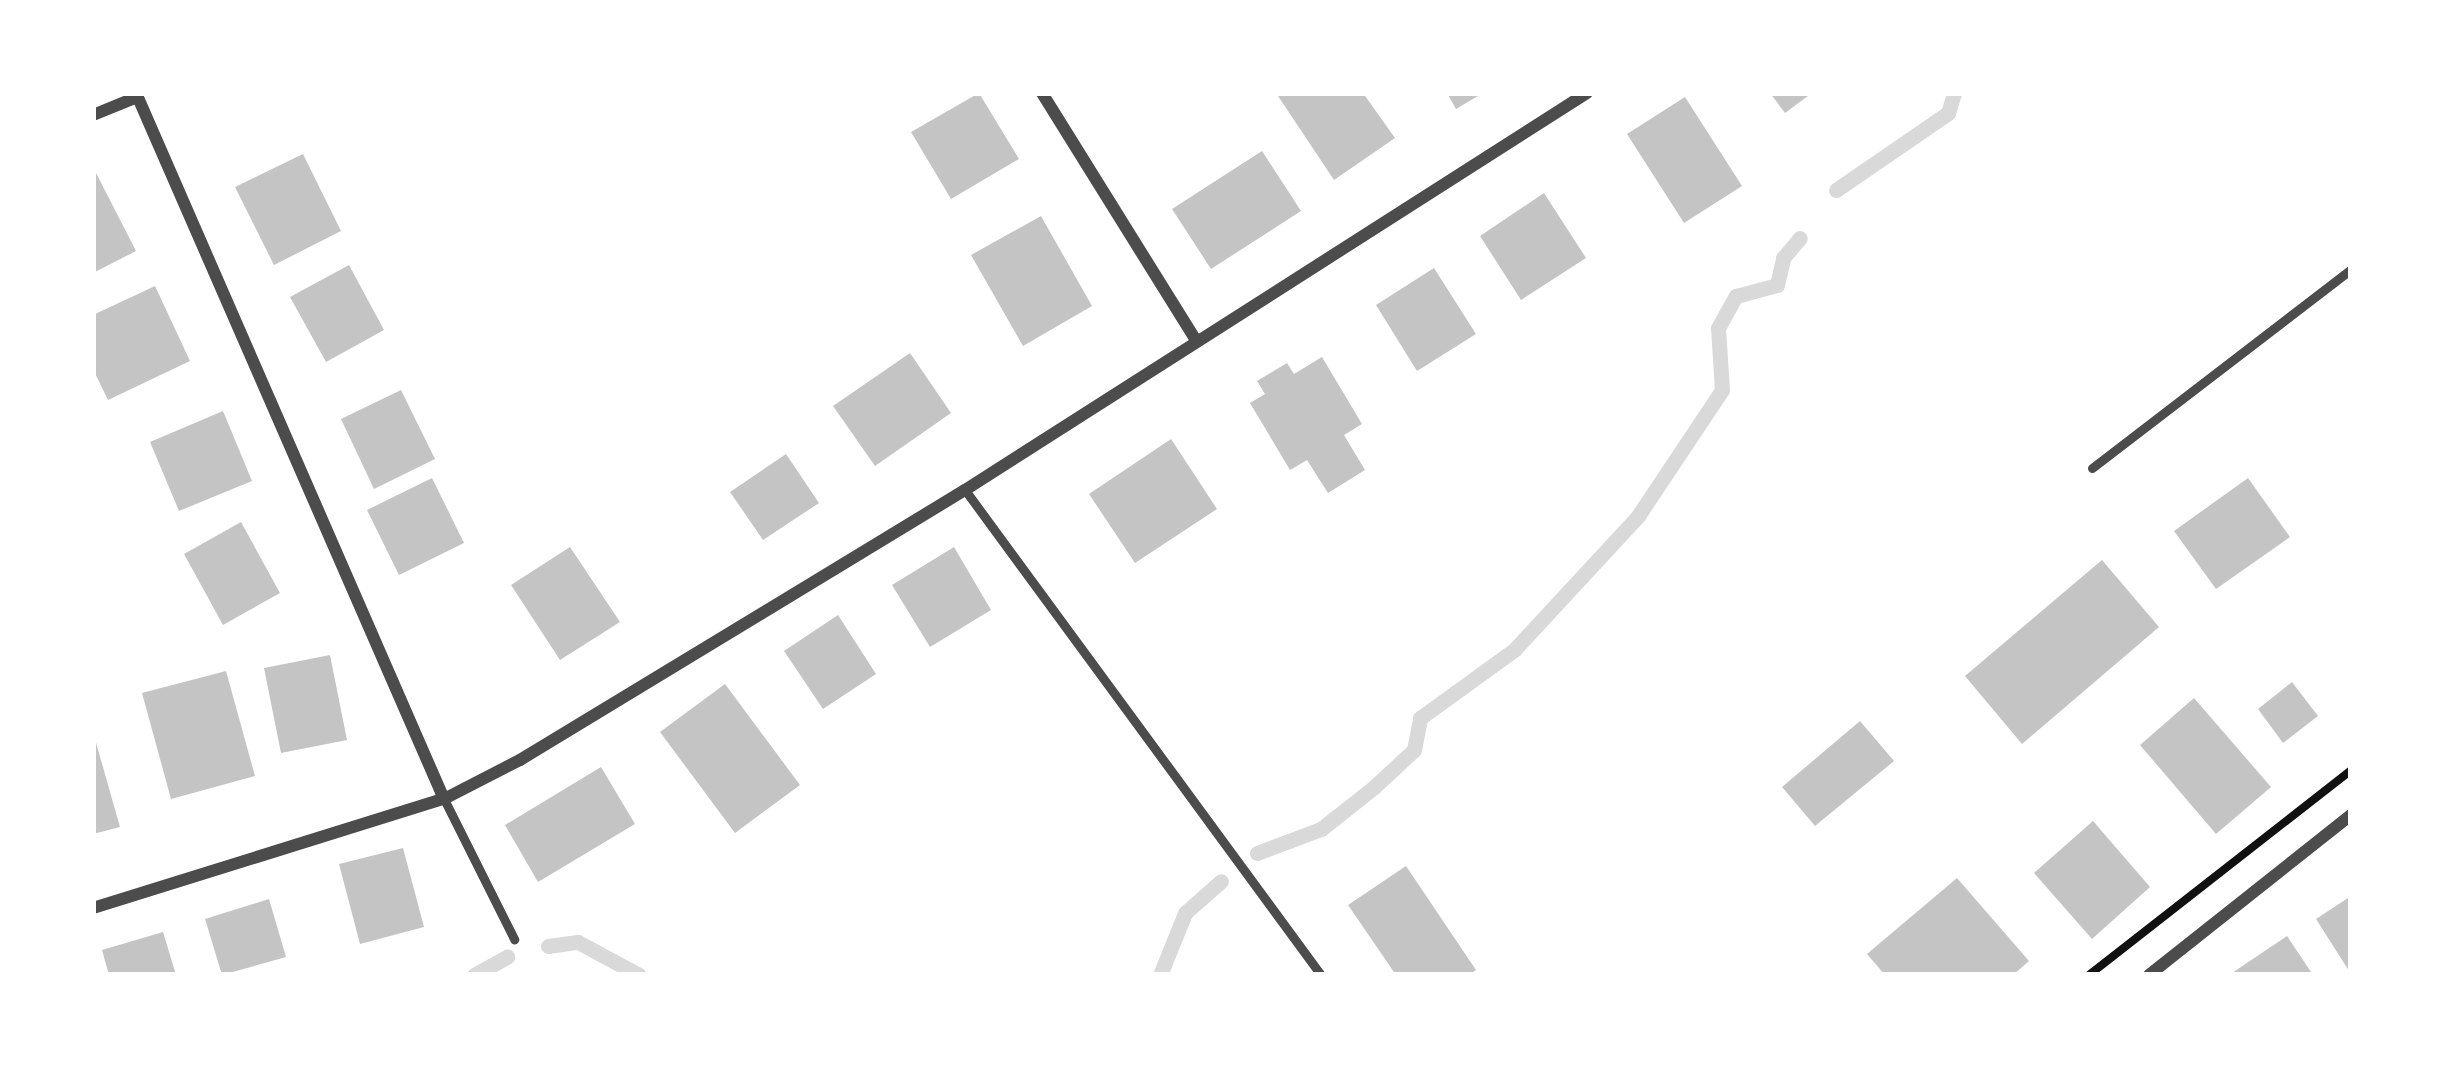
<!DOCTYPE html>
<html>
<head>
<meta charset="utf-8">
<style>
	body { margin:0 }
	#map { position:relative; width:2444px; height:1068px; overflow:hidden; background:#fff; font-family:"Roboto Serif",serif }
	div>[style] { position:absolute }
	.stream>* { height:15px; margin:-7.5px; padding:0 7.5px; transform-origin:7.5px; border-radius:7.5px; background:#d9d9d9 }
	.building>* { inset:0; background:#c4c4c4 }
	.path>* { height:8px; margin:-4px; padding:0 4px; transform-origin:4px; border-radius:4px; background:#111 }
	.service>* { height:9px; margin:-4.5px; padding:0 4.5px; transform-origin:4.5px; border-radius:4.5px; background:#4c4c4c }
	.minor>* { height:12px; margin:-6px; padding:0 6px; transform-origin:6px; border-radius:6px; background:#4c4c4c }
	span { translate:-50% -50%; white-space:nowrap; text-align:center; line-height:1.15; -webkit-text-stroke:10px #fff; paint-order:stroke }
	.frame { position:absolute; inset:0; border:96px solid #fff; pointer-events:none }
</style>
</head>
<body>
<div id="map">
	<div class="stream">
		<i style="left:1836px;top:190px;width:136px;rotate:-34.5deg"></i>
		<i style="left:1948px;top:113px;width:21px;rotate:-73deg"></i>
		<i style="left:1257px;top:853px;width:68px;rotate:-20.6deg"></i>
		<i style="left:1321px;top:829px;width:68px;rotate:-38.4deg"></i>
		<i style="left:1374px;top:787px;width:54px;rotate:-42.8deg"></i>
		<i style="left:1414px;top:750px;width:33px;rotate:-79deg"></i>
		<i style="left:1420px;top:718px;width:116px;rotate:-35.9deg"></i>
		<i style="left:1514px;top:650px;width:183px;rotate:-47.2deg"></i>
		<i style="left:1638px;top:516px;width:151px;rotate:-56.3deg"></i>
		<i style="left:1722px;top:390px;width:62px;rotate:-93.7deg"></i>
		<i style="left:1718px;top:328px;width:37px;rotate:-61deg"></i>
		<i style="left:1736px;top:296px;width:42px;rotate:-15deg"></i>
		<i style="left:1777px;top:285px;width:28px;rotate:-77deg"></i>
		<i style="left:1783px;top:258px;width:26px;rotate:-50deg"></i>
		<i style="left:548px;top:946px;width:30px;rotate:-8deg"></i>
		<i style="left:578px;top:942px;width:69px;rotate:28.4deg"></i>
		<i style="left:474px;top:975px;width:38px;rotate:-29deg"></i>
		<i style="left:1160px;top:975px;width:67px;rotate:-68deg"></i>
		<i style="left:1185px;top:913px;width:48px;rotate:-41.6deg"></i>
	</div>
	<div class="building">
		<i style="clip-path:polygon(979px 93px,1019px 159px,951px 199px,911px 132px)"></i>
		<i style="clip-path:polygon(1363px 93px,1395px 138px,1334px 180px,1278px 96px)"></i>
		<i style="clip-path:polygon(1447px 93px,1483px 93px,1456px 109px)"></i>
		<i style="clip-path:polygon(1770px 93px,1812px 93px,1785px 113px)"></i>
		<i style="clip-path:polygon(1685px 97px,1742px 186px,1684px 223px,1627px 134px)"></i>
		<i style="clip-path:polygon(1262px 151px,1301px 211px,1211px 269px,1172px 209px)"></i>
		<i style="clip-path:polygon(303px 154px,341px 231px,274px 265px,235px 187px)"></i>
		<i style="clip-path:polygon(93px 167px,136px 251px,93px 273px)"></i>
		<i style="clip-path:polygon(1544px 193px,1586px 258px,1521px 300px,1480px 236px)"></i>
		<i style="clip-path:polygon(1041px 216px,1092px 306px,1023px 346px,971px 255px)"></i>
		<i style="clip-path:polygon(349px 265px,384px 330px,326px 362px,290px 297px)"></i>
		<i style="clip-path:polygon(1434px 268px,1476px 334px,1417px 371px,1376px 305px)"></i>
		<i style="clip-path:polygon(155px 286px,190px 361px,108px 400px,93px 369px,93px 315px)"></i>
		<i style="clip-path:polygon(910px 353px,951px 413px,875px 466px,833px 406px)"></i>
		<i style="clip-path:polygon(1322px 357px,1362px 424px,1344px 435px,1365px 470px,1328px 493px,1307px 460px,1290px 470px,1250px 403px,1265px 394px,1257px 381px,1287px 363px,1294px 374px)"></i>
		<i style="clip-path:polygon(401px 390px,435px 459px,374px 489px,341px 419px)"></i>
		<i style="clip-path:polygon(223px 411px,252px 481px,179px 511px,150px 442px)"></i>
		<i style="clip-path:polygon(1171px 439px,1217px 509px,1135px 563px,1089px 494px)"></i>
		<i style="clip-path:polygon(786px 454px,819px 503px,763px 540px,730px 492px)"></i>
		<i style="clip-path:polygon(432px 478px,464px 543px,399px 575px,367px 510px)"></i>
		<i style="clip-path:polygon(2248px 478px,2290px 537px,2216px 589px,2174px 531px)"></i>
		<i style="clip-path:polygon(241px 522px,280px 593px,223px 625px,184px 554px)"></i>
		<i style="clip-path:polygon(570px 547px,620px 622px,560px 660px,511px 585px)"></i>
		<i style="clip-path:polygon(954px 547px,991px 610px,930px 647px,892px 585px)"></i>
		<i style="clip-path:polygon(2102px 560px,2159px 627px,2022px 744px,1965px 676px)"></i>
		<i style="clip-path:polygon(838px 615px,876px 674px,823px 709px,784px 651px)"></i>
		<i style="clip-path:polygon(330px 655px,347px 740px,281px 753px,264px 668px)"></i>
		<i style="clip-path:polygon(226px 671px,255px 776px,171px 799px,142px 693px)"></i>
		<i style="clip-path:polygon(2292px 682px,2318px 716px,2283px 743px,2258px 709px)"></i>
		<i style="clip-path:polygon(725px 684px,800px 785px,735px 833px,660px 732px)"></i>
		<i style="clip-path:polygon(2194px 698px,2271px 787px,2216px 834px,2140px 745px)"></i>
		<i style="clip-path:polygon(1860px 721px,1894px 761px,1815px 826px,1782px 787px)"></i>
		<i style="clip-path:polygon(93px 732px,120px 827px,93px 834px)"></i>
		<i style="clip-path:polygon(601px 767px,635px 824px,538px 882px,505px 825px)"></i>
		<i style="clip-path:polygon(2093px 821px,2150px 887px,2092px 939px,2034px 873px)"></i>
		<i style="clip-path:polygon(403px 848px,424px 927px,360px 944px,339px 864px)"></i>
		<i style="clip-path:polygon(1406px 866px,1476px 970px,1469px 975px,1396px 975px,1348px 905px)"></i>
		<i style="clip-path:polygon(1957px 878px,2029px 961px,2013px 975px,1885px 975px,1867px 954px)"></i>
		<i style="clip-path:polygon(2351px 896px,2351px 974px,2316px 919px)"></i>
		<i style="clip-path:polygon(269px 899px,286px 957px,222px 975px,205px 919px)"></i>
		<i style="clip-path:polygon(163px 932px,176px 975px,109px 975px,102px 950px)"></i>
		<i style="clip-path:polygon(2287px 936px,2313px 975px,2229px 975px)"></i>
	</div>
	<div class="path">
		<i style="left:2089px;top:975px;width:333px;rotate:-38deg"></i>
	</div>
	<div class="service">
		<i style="left:2092px;top:468px;width:327px;rotate:-37.5deg"></i>
		<i style="left:965px;top:490px;width:602px;rotate:53.72deg"></i>
		<i style="left:444px;top:799px;width:157px;rotate:63.4deg"></i>
	</div>
	<div class="minor">
		<i style="left:136px;top:93px;width:770px;rotate:66.43deg"></i>
		<i style="left:1042px;top:93px;width:290px;rotate:58.1deg"></i>
		<i style="left:93px;top:115px;width:48px;rotate:-22.2deg"></i>
		<i style="left:93px;top:908px;width:368px;rotate:-17.3deg"></i>
		<i style="left:444px;top:799px;width:85px;rotate:-27.2deg"></i>
		<i style="left:520px;top:760px;width:521px;rotate:-31.25deg"></i>
		<i style="left:965px;top:490px;width:738px;rotate:-32.55deg"></i>
		<i style="left:2149px;top:975px;width:258px;rotate:-38.4deg"></i>
	</div>
	<div class="frame"></div>
</div>
</body>
</html>
